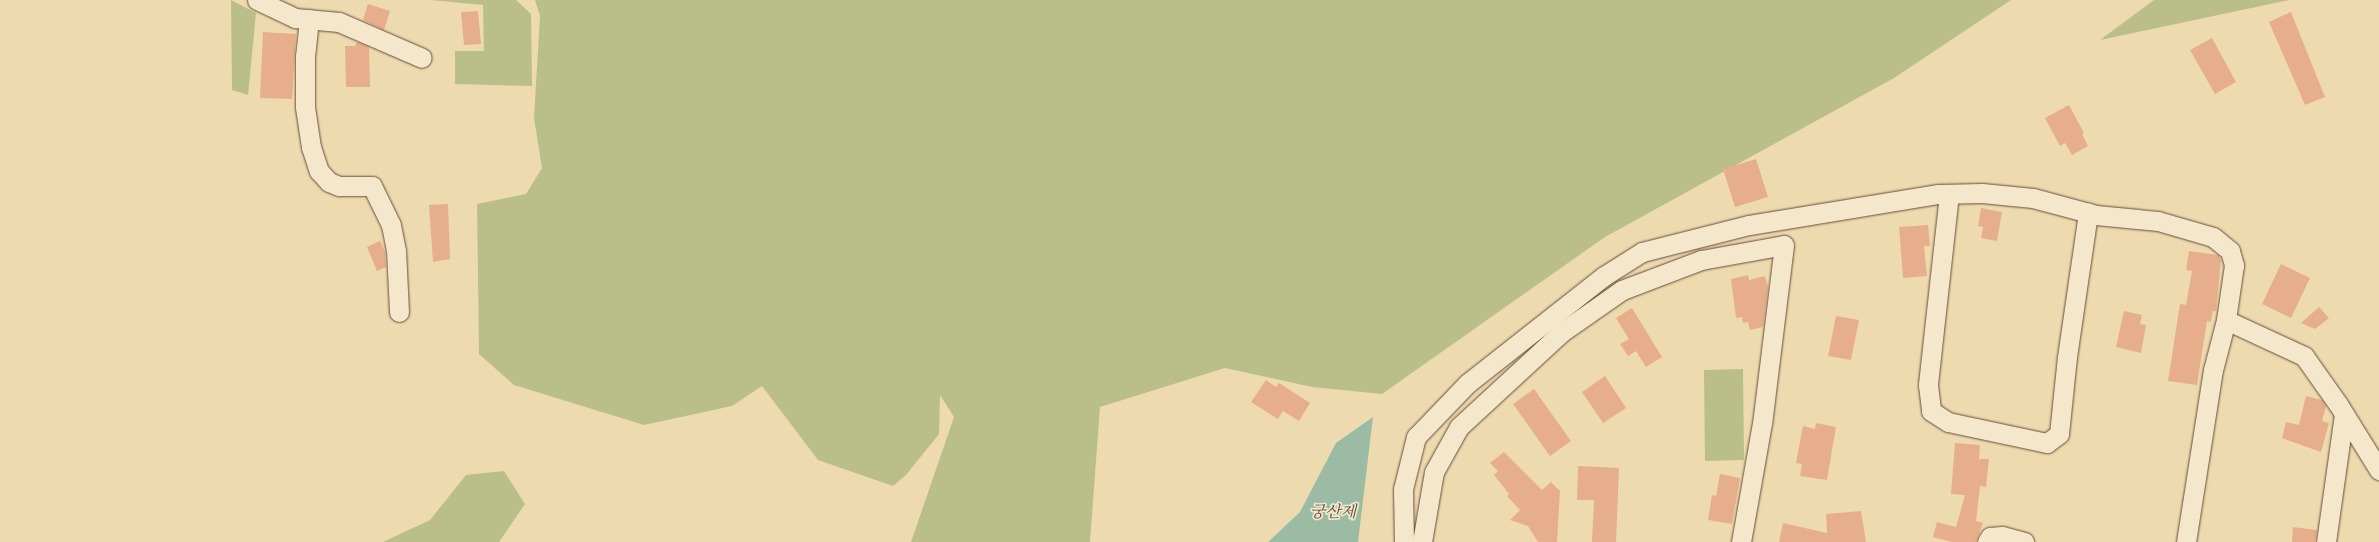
<!DOCTYPE html>
<html>
<head>
<meta charset="utf-8">
<style>
	body { margin:0 }
	#map { position:relative; width:2379px; height:542px; overflow:hidden; background:#eedaaf; font-family:"IM FELL DW Pica","Noto Serif KR",serif }
	div>[style] { position:absolute }
	.green>* { inset:0; background:#babf8a }
	.water>* { inset:0; background:#9bbba5 }
	.building>* { inset:0; background:#e7ae8c }
	.roads { filter:drop-shadow(0 0 1px #664c38) drop-shadow(0 0 1px #664c38) }
	.minor>* { height:19px; margin:-9.5px; padding:0 9.5px; transform-origin:9.5px; border-radius:9.5px; background:#f4e7cb }
	span { translate:-50% -50%; white-space:nowrap; text-align:center; line-height:1.15; -webkit-text-stroke:3.5px #f4e7cb; paint-order:stroke }
	.water-label { font-size:16px; color:#564c3d; font-style:italic }
</style>
</head>
<body>
<div id="map">
	<div class="green">
		<i style="clip-path:polygon(231px 0,256px 13px,248px 95px,232px 90px)"></i>
		<i style="clip-path:polygon(430px 0,516px 0,531px 14px,532px 86px,455px 84px,455px 51px,484px 51px,483px 5px)"></i>
		<i style="clip-path:polygon(535px 0,2011px 0,1894px 78px,1605px 237px,1382px 394px,1312px 387px,1225px 368px,1100px 407px,1090px 542px,911px 542px,954px 417px,940px 395px,939px 434px,906px 475px,893px 486px,818px 460px,762px 386px,732px 406px,644px 425px,514px 385px,479px 354px,477px 204px,526px 194px,542px 168px,534px 118px,540px 16px)"></i>
		<i style="clip-path:polygon(2154px 0,2289px 0,2100px 40px)"></i>
		<i style="clip-path:polygon(1743px 369px,1744px 460px,1705px 461px,1704px 370px)"></i>
		<i style="clip-path:polygon(504px 471px,525px 504px,499px 542px,383px 542px,430px 520px,466px 475px)"></i>
	</div>
	<div class="water">
		<i style="clip-path:polygon(1373px 417px,1358px 542px,1268px 542px,1300px 512px,1336px 443px)"></i>
	</div>
	<div class="building">
		<i style="clip-path:polygon(368px 4px,390px 11px,384px 30px,363px 20px)"></i>
		<i style="clip-path:polygon(478px 11px,481px 44px,464px 45px,461px 12px)"></i>
		<i style="clip-path:polygon(2291px 12px,2325px 97px,2305px 105px,2269px 22px)"></i>
		<i style="clip-path:polygon(263px 32px,296px 34px,292px 99px,260px 98px)"></i>
		<i style="clip-path:polygon(2212px 38px,2236px 82px,2215px 94px,2190px 50px)"></i>
		<i style="clip-path:polygon(357px 42px,369px 47px,370px 87px,346px 87px,345px 46px,355px 46px)"></i>
		<i style="clip-path:polygon(2069px 105px,2084px 133px,2082px 134px,2088px 146px,2072px 155px,2065px 143px,2060px 146px,2045px 118px)"></i>
		<i style="clip-path:polygon(1756px 159px,1768px 197px,1735px 207px,1723px 169px)"></i>
		<i style="clip-path:polygon(448px 204px,450px 259px,433px 262px,429px 205px)"></i>
		<i style="clip-path:polygon(1981px 208px,2002px 212px,1997px 241px,1981px 238px,1983px 227px,1978px 226px)"></i>
		<i style="clip-path:polygon(1928px 225px,1930px 246px,1924px 246px,1927px 276px,1903px 278px,1899px 227px)"></i>
		<i style="clip-path:polygon(380px 241px,385px 252px,386px 267px,377px 271px,367px 247px)"></i>
		<i style="clip-path:polygon(2189px 251px,2218px 255px,2221px 260px,2216px 311px,2213px 311px,2211px 322px,2207px 321px,2197px 385px,2168px 381px,2180px 304px,2186px 305px,2192px 271px,2186px 270px)"></i>
		<i style="clip-path:polygon(2281px 264px,2310px 278px,2291px 318px,2262px 304px)"></i>
		<i style="clip-path:polygon(1748px 275px,1749px 280px,1765px 276px,1768px 287px,1763px 327px,1750px 330px,1748px 322px,1743px 323px,1742px 317px,1736px 318px,1731px 279px)"></i>
		<i style="clip-path:polygon(2319px 307px,2329px 318px,2315px 329px,2301px 323px)"></i>
		<i style="clip-path:polygon(1632px 308px,1662px 357px,1646px 367px,1636px 351px,1628px 356px,1620px 344px,1629px 339px,1616px 318px)"></i>
		<i style="clip-path:polygon(2124px 311px,2142px 315px,2140px 324px,2146px 325px,2141px 353px,2116px 347px)"></i>
		<i style="clip-path:polygon(1836px 316px,1859px 320px,1851px 360px,1828px 356px)"></i>
		<i style="clip-path:polygon(1605px 376px,1626px 408px,1603px 423px,1582px 392px)"></i>
		<i style="clip-path:polygon(1266px 380px,1276px 387px,1279px 383px,1310px 403px,1299px 421px,1283px 411px,1278px 419px,1251px 402px)"></i>
		<i style="clip-path:polygon(1534px 389px,1571px 441px,1550px 456px,1513px 404px)"></i>
		<i style="clip-path:polygon(2306px 396px,2322px 400px,2326px 406px,2322px 421px,2329px 423px,2321px 452px,2282px 438px,2286px 422px,2299px 425px)"></i>
		<i style="clip-path:polygon(1816px 423px,1836px 427px,1827px 480px,1800px 476px,1802px 464px,1796px 463px,1803px 426px,1815px 429px)"></i>
		<i style="clip-path:polygon(1955px 443px,1980px 445px,1979px 459px,1989px 459px,1986px 487px,1980px 486px,1976px 521px,1983px 523px,1976px 542px,1952px 542px,1933px 537px,1937px 522px,1956px 527px,1965px 495px,1951px 494px)"></i>
		<i style="clip-path:polygon(1504px 452px,1542px 490px,1551px 482px,1560px 491px,1557px 542px,1538px 542px,1528px 526px,1510px 520px,1520px 510px,1507px 496px,1509px 494px,1494px 475px,1498px 471px,1490px 463px)"></i>
		<i style="clip-path:polygon(1578px 466px,1619px 468px,1616px 542px,1592px 542px,1594px 500px,1577px 500px)"></i>
		<i style="clip-path:polygon(1720px 474px,1740px 478px,1732px 524px,1708px 520px,1712px 495px,1716px 496px)"></i>
		<i style="clip-path:polygon(1861px 511px,1866px 542px,1779px 542px,1783px 523px,1827px 533px,1826px 514px)"></i>
		<i style="clip-path:polygon(2293px 527px,2317px 530px,2315px 542px,2292px 542px)"></i>
	</div>
	<div class="roads">
		<div class="minor">
			<i style="left:257px;top:0;width:42px;rotate:25.3deg"></i>
			<i style="left:295px;top:18px;width:44px;rotate:5.2deg"></i>
			<i style="left:339px;top:22px;width:90px;rotate:23.4deg"></i>
			<i style="left:309px;top:19px;width:37px;rotate:96deg"></i>
			<i style="left:305px;top:56px;width:51px;rotate:90deg"></i>
			<i style="left:305px;top:107px;width:40px;rotate:81.5deg"></i>
			<i style="left:311px;top:147px;width:25px;rotate:72deg"></i>
			<i style="left:319px;top:171px;width:15px;rotate:48deg"></i>
			<i style="left:329px;top:182px;width:11px;rotate:22deg"></i>
			<i style="left:339px;top:186px;width:33px"></i>
			<i style="left:372px;top:186px;width:43px;rotate:64deg"></i>
			<i style="left:391px;top:225px;width:25px;rotate:79deg"></i>
			<i style="left:396px;top:250px;width:62px;rotate:87.2deg"></i>
			<i style="left:1949px;top:194px;width:192px;rotate:96.3deg"></i>
			<i style="left:1928px;top:385px;width:26px;rotate:83deg"></i>
			<i style="left:1931px;top:411px;width:20px;rotate:33deg"></i>
			<i style="left:1948px;top:422px;width:101px;rotate:12deg"></i>
			<i style="left:2047px;top:443px;width:15px;rotate:-37deg"></i>
			<i style="left:2059px;top:434px;width:77px;rotate:-84.1deg"></i>
			<i style="left:2067px;top:357px;width:146px;rotate:-81.7deg"></i>
			<i style="left:1404px;top:542px;width:53px;rotate:-91.1deg"></i>
			<i style="left:1403px;top:489px;width:54px;rotate:-76deg"></i>
			<i style="left:1416px;top:437px;width:75px;rotate:-46.1deg"></i>
			<i style="left:1468px;top:383px;width:173px;rotate:-38.2deg"></i>
			<i style="left:1604px;top:276px;width:45px;rotate:-32.3deg"></i>
			<i style="left:1642px;top:252px;width:110px;rotate:-14.2deg"></i>
			<i style="left:1749px;top:225px;width:192px;rotate:-9.3deg"></i>
			<i style="left:1938px;top:194px;width:44px;rotate:-1.3deg"></i>
			<i style="left:1982px;top:193px;width:51px;rotate:5.6deg"></i>
			<i style="left:2033px;top:198px;width:65px;rotate:15.1deg"></i>
			<i style="left:2096px;top:215px;width:62px;rotate:5.5deg"></i>
			<i style="left:2158px;top:221px;width:57px;rotate:16.2deg"></i>
			<i style="left:2213px;top:237px;width:22px;rotate:39deg"></i>
			<i style="left:2230px;top:251px;width:15px;rotate:74deg"></i>
			<i style="left:2234px;top:265px;width:56px;rotate:98.3deg"></i>
			<i style="left:2226px;top:320px;width:86px;rotate:24.8deg"></i>
			<i style="left:2304px;top:356px;width:59px;rotate:54.7deg"></i>
			<i style="left:2338px;top:404px;width:78px;rotate:58.2deg"></i>
			<i style="left:1422px;top:542px;width:71px;rotate:-80.3deg"></i>
			<i style="left:1434px;top:472px;width:51px;rotate:-60.9deg"></i>
			<i style="left:1459px;top:427px;width:140px;rotate:-42.7deg"></i>
			<i style="left:1562px;top:332px;width:73px;rotate:-35deg"></i>
			<i style="left:1622px;top:290px;width:85px;rotate:-20.8deg"></i>
			<i style="left:1701px;top:260px;width:84px;rotate:-10.2deg"></i>
			<i style="left:1784px;top:245px;width:179px;rotate:97deg"></i>
			<i style="left:1762px;top:423px;width:121px;rotate:100deg"></i>
			<i style="left:1987px;top:542px;width:6px;rotate:-59deg"></i>
			<i style="left:1990px;top:537px;width:12px;rotate:-5deg"></i>
			<i style="left:2002px;top:536px;width:23px;rotate:15deg"></i>
			<i style="left:2186px;top:542px;width:174px;rotate:-81.1deg"></i>
			<i style="left:2213px;top:370px;width:52px;rotate:-75.4deg"></i>
			<i style="left:2326px;top:542px;width:129px;rotate:-82deg"></i>
		</div>
	</div>
	<div class="water-label">
		<span style="left:1333px;top:512px">궁산제</span>
	</div>
</div>
</body>
</html>
